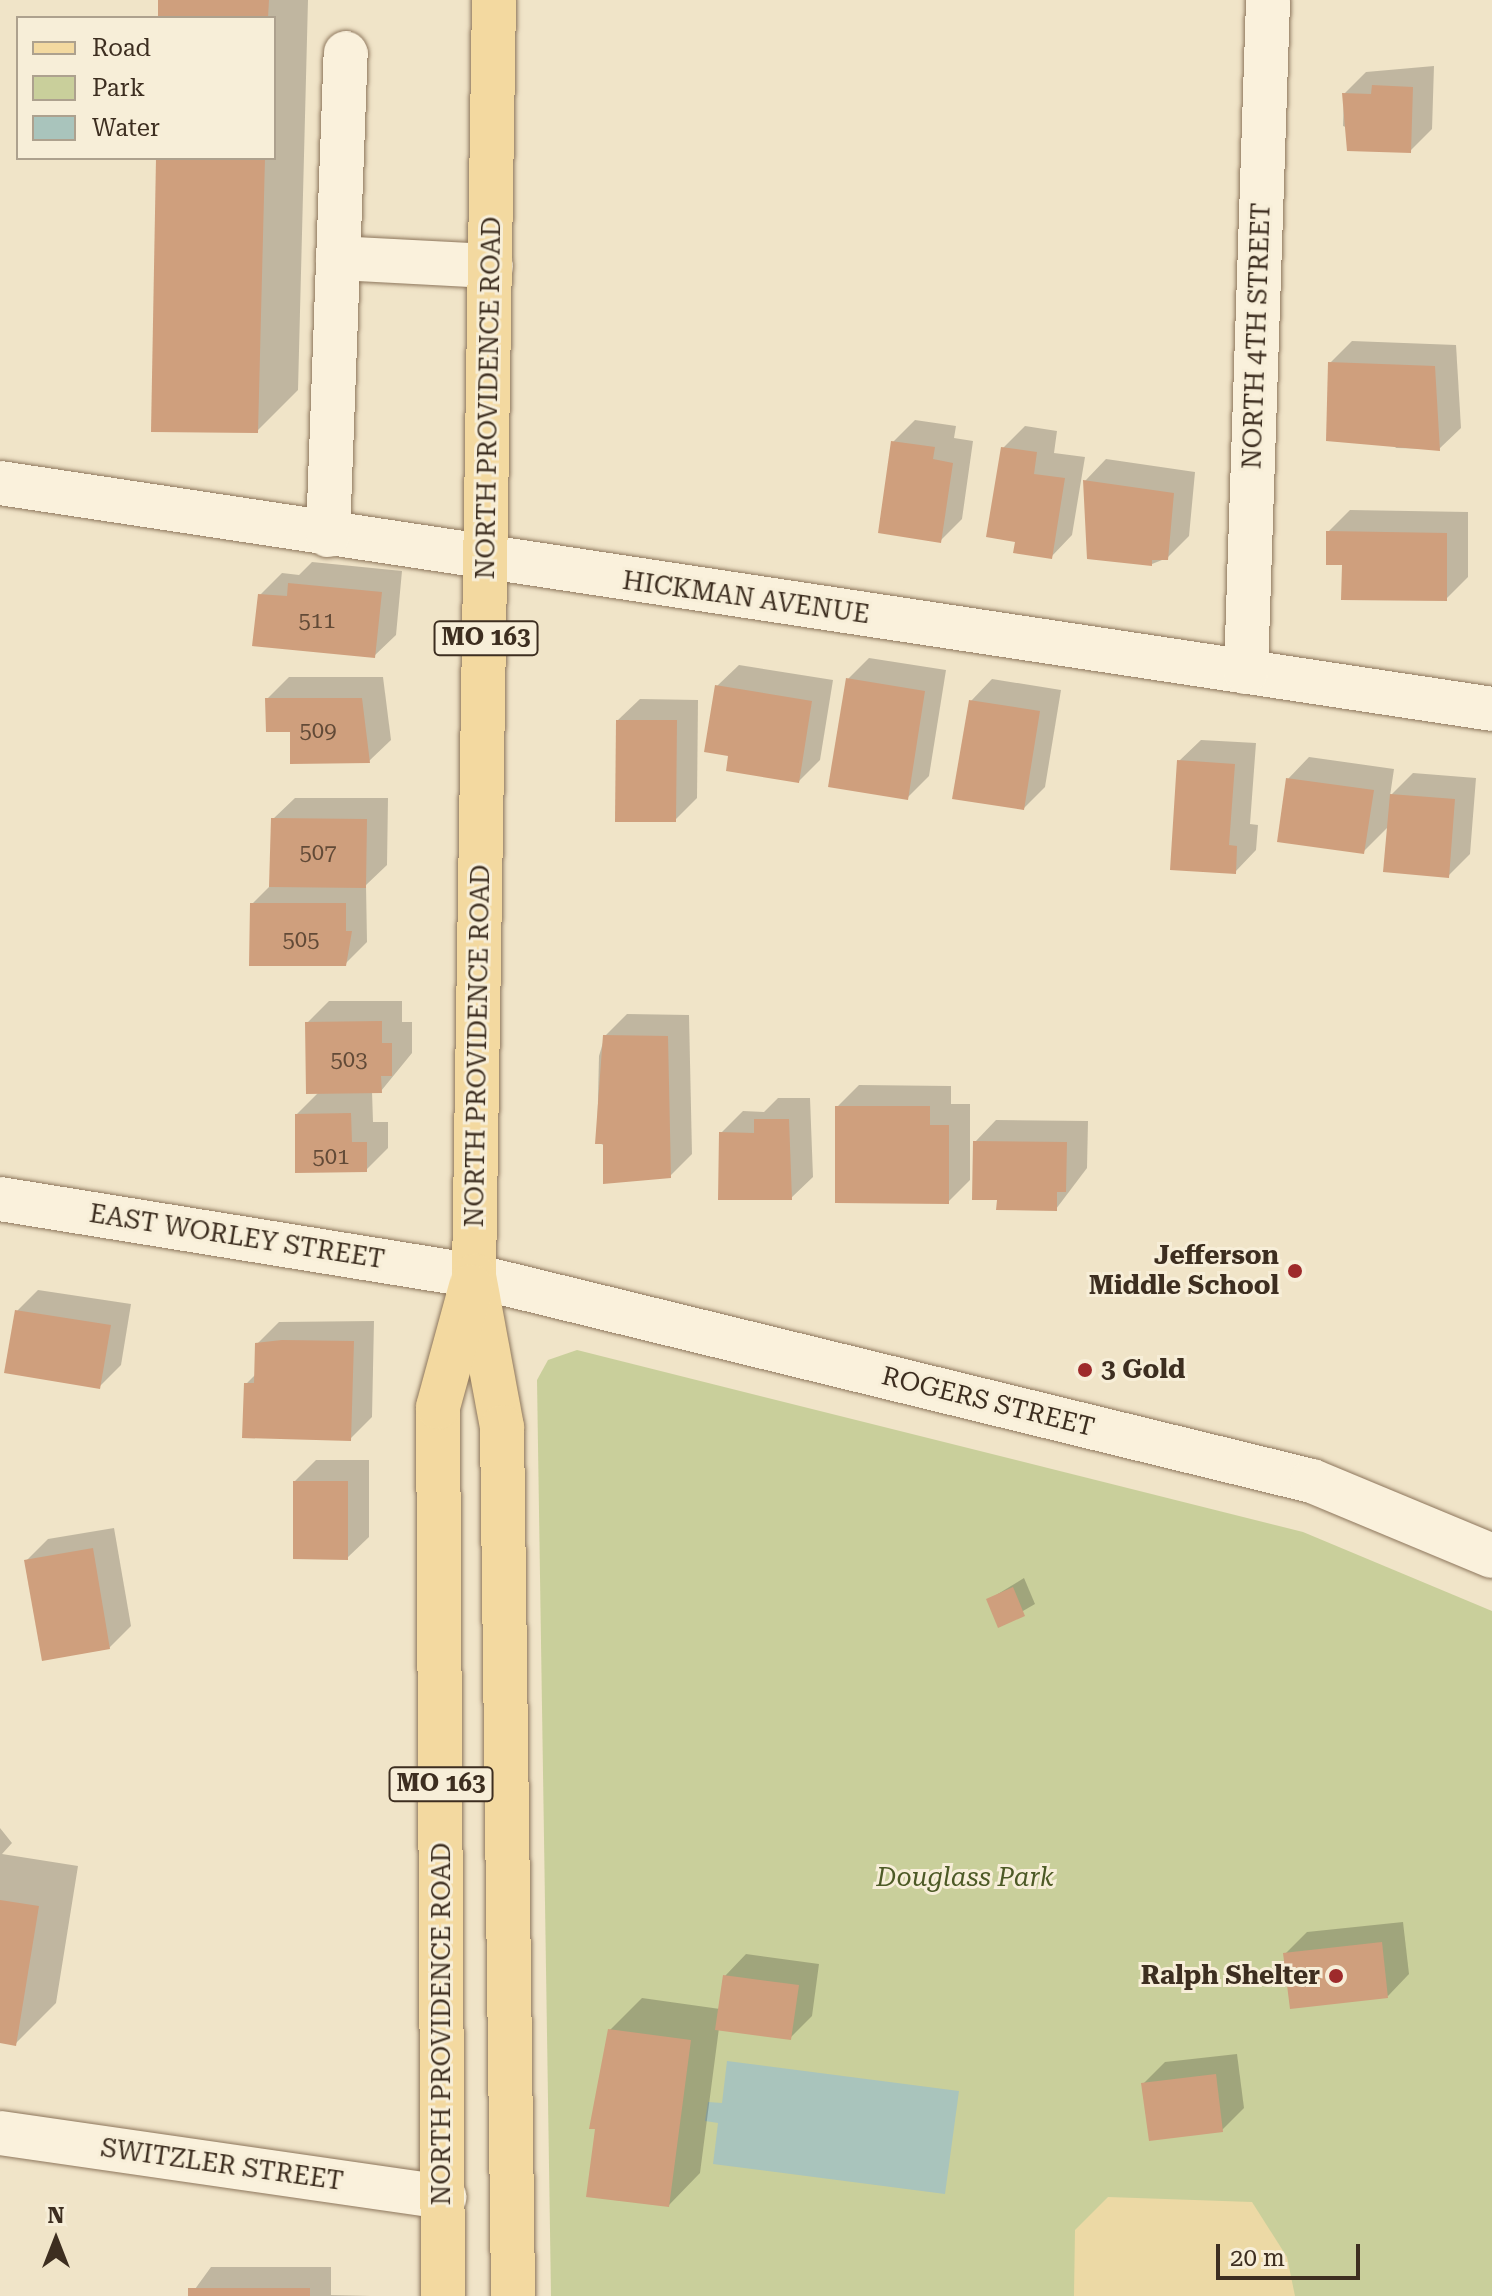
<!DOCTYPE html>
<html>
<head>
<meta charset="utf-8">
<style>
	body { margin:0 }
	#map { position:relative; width:1492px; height:2296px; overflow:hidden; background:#f0e4c8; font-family:"Roboto Serif",serif }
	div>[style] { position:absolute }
	.green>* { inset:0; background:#c9cf9b }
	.sand>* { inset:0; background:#ecd9a5 }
	.water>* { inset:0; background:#a9c4bc }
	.shadow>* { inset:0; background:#0003 }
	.building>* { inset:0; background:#cf9f7d }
	.roads { filter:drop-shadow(0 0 2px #8d765c) drop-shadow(0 0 2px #8d765c) }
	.minor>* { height:44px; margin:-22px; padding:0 22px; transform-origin:22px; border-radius:22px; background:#faf1dc }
	.major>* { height:44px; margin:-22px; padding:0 22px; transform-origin:22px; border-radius:22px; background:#f3d9a0 }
	.dots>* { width:22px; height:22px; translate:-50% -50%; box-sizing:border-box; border:4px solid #f7eed8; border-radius:50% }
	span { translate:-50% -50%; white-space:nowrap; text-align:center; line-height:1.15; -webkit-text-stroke:6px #f7eed8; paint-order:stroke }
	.number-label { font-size:22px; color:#624a37 }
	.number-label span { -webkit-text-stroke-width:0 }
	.shield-label span { padding:2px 6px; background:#f7eed8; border:2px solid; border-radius:6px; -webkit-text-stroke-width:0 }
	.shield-label { font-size:24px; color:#3d2e20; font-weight:700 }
	.street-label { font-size:26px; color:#3d2e20 }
	.poi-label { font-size:26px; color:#3d2e20; font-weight:700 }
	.right { translate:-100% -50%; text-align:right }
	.left { translate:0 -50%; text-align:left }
	.park-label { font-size:26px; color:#4d5a26; font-style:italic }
	.legend { position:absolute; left:16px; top:16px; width:260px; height:144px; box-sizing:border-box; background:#f7eed8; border:2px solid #ada18e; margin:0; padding:10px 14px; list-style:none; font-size:24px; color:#3d2e20 }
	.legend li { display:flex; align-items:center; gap:16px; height:40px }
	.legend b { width:40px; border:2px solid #ada18e }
	.north { position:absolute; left:16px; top:2200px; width:80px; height:80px; -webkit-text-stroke:6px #f7eed8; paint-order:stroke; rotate:0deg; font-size:22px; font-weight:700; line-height:32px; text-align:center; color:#3d2e20 }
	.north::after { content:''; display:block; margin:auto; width:28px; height:36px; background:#3d2e20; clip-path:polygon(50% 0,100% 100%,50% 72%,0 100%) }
	.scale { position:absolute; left:1216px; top:2244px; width:144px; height:36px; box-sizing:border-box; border:4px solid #3d2e20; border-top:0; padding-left:10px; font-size:24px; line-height:28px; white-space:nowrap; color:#3d2e20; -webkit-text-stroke:6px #f7eed8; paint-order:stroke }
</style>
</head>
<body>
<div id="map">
	<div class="green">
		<i style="clip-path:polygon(577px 1350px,1303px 1532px,1492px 1611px,1492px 2296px,551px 2296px,537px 1380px,548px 1360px)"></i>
	</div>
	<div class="sand">
		<i style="clip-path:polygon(1108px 2197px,1252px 2202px,1287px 2257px,1295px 2296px,1074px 2296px,1075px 2230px)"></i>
	</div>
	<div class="water">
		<i style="clip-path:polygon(727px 2061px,959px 2091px,945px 2194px,713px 2164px,718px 2123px,705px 2121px,708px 2102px,722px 2103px)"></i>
	</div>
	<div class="shadow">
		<i style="clip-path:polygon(160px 0,308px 0,298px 390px,257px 431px,158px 158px,274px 158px,274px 18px,160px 18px)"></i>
		<i style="clip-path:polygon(1434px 66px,1432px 129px,1410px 151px,1343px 126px,1344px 94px,1366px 72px)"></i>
		<i style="clip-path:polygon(1352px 341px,1456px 345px,1461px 428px,1439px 449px,1396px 448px,1330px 363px)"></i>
		<i style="clip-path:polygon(915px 420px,956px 426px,954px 438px,973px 441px,962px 519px,940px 541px,893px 442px)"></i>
		<i style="clip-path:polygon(1025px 426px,1057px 431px,1054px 453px,1085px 457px,1072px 535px,1051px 557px,1017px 540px,1003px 448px)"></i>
		<i style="clip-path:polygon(1106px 459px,1195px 472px,1189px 536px,1167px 558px,1152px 564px,1085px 481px)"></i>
		<i style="clip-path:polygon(1350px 510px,1468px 512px,1468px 577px,1446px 599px,1344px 563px,1328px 532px)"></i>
		<i style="clip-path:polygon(312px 562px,402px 571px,396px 635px,374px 656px,260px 595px,282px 573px,299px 575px)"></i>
		<i style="clip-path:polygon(869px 658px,946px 670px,929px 776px,907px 798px,848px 679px)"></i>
		<i style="clip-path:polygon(739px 665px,833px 680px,820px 760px,799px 781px,731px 755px,717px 686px)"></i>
		<i style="clip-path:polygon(289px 677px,383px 677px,391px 740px,369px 761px,292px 730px,267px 699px)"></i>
		<i style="clip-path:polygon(992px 679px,1061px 690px,1045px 787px,1024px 808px,971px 701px)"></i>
		<i style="clip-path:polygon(640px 699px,698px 700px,697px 798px,675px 820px,618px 720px)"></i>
		<i style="clip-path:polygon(1201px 740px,1256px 743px,1250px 824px,1258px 825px,1256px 850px,1235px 872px,1179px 761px)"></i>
		<i style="clip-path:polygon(1309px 757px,1394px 769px,1390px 796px,1413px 773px,1476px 778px,1470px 854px,1448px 876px,1389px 826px,1363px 852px,1288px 779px)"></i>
		<i style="clip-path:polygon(295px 798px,388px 798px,387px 865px,366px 885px,367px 942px,345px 964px,252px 904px,271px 885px,273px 819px)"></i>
		<i style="clip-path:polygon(329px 1001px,402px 1001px,402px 1022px,412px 1022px,412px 1053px,381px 1091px,372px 1091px,373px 1122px,388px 1122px,388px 1148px,366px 1170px,297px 1114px,319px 1092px,307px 1023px)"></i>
		<i style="clip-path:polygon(627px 1014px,689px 1015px,692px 1154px,670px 1176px,597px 1142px,599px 1056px,605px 1036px)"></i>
		<i style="clip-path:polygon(859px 1085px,951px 1086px,951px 1104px,970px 1104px,970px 1180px,948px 1202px,837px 1107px)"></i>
		<i style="clip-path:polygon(778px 1098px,810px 1098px,813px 1177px,791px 1198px,721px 1133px,743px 1111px,764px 1112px)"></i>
		<i style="clip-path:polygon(996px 1120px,1088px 1121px,1087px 1168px,1056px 1209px,999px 1198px,975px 1142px)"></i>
		<i style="clip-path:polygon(38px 1290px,131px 1304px,121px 1365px,99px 1387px,17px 1311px)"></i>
		<i style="clip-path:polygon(374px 1321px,372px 1417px,350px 1439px,246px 1384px,257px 1373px,257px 1344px,279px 1322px)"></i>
		<i style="clip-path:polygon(316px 1460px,369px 1460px,369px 1537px,347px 1558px,295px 1481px)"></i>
		<i style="clip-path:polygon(114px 1528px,131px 1626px,109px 1648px,26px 1561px,48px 1539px)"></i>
		<i style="clip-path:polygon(1024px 1578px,1035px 1604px,999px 1625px,988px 1600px)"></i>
		<i style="clip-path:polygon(0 1828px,12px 1843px,2px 1854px,78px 1866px,56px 2003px,15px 2044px,0 2041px)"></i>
		<i style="clip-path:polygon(1403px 1922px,1409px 1974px,1388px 1996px,1285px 1954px,1307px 1932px)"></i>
		<i style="clip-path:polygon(746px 1954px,819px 1964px,812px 2016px,790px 2038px,719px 2028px,700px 2173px,669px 2205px,610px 2030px,642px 1998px,720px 2009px,725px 1976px)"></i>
		<i style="clip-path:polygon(1237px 2054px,1244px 2108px,1222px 2130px,1143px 2084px,1165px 2062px)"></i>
		<i style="clip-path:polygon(211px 2267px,331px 2267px,331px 2295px,371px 2296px,190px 2296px)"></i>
	</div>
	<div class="building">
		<i style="clip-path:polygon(158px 0,269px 0,268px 18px,158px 18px)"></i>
		<i style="clip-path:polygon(1372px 85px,1413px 87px,1411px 153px,1347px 151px,1342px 93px,1371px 94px)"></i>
		<i style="clip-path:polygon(156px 158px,265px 158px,258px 433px,151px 432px)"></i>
		<i style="clip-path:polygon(1328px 362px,1435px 366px,1440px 451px,1326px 441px)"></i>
		<i style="clip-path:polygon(891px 441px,935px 447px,933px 459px,953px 463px,941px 543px,878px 533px)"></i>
		<i style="clip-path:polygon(1001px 447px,1037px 452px,1034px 474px,1065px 478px,1052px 559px,1013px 553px,1015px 542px,986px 537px)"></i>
		<i style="clip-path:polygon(1083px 480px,1174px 493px,1168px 560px,1152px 560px,1152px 566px,1087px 559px)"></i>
		<i style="clip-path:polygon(1326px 531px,1447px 533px,1447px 601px,1341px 600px,1342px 565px,1326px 565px)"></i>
		<i style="clip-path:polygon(288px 583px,382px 592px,375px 658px,252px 646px,258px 594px,287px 596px)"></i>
		<i style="clip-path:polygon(846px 678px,925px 691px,908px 800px,828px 787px)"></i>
		<i style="clip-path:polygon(715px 685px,812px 701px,799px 783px,726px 771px,728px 756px,704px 752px)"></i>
		<i style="clip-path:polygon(265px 698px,362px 698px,370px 763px,290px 764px,290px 732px,266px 732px)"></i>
		<i style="clip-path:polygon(969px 700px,1040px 711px,1024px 810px,952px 799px)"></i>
		<i style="clip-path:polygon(616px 720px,677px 720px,676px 822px,615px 822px)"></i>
		<i style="clip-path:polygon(1177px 760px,1235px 764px,1229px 845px,1237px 846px,1236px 874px,1170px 870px)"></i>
		<i style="clip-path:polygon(1286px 778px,1374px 790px,1364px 854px,1277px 842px)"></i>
		<i style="clip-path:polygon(1390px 794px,1455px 799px,1449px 878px,1383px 872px)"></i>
		<i style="clip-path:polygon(271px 818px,367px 819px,366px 888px,269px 887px)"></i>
		<i style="clip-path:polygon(250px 903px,346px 903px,346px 931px,352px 931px,346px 966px,249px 966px)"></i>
		<i style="clip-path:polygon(382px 1021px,382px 1043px,392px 1043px,392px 1076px,381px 1076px,382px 1093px,306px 1094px,305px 1022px)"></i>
		<i style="clip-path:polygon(603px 1035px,668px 1036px,671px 1178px,603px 1184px,603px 1144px,595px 1144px)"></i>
		<i style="clip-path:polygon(835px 1106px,930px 1106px,930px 1125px,949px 1125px,949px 1204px,835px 1203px)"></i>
		<i style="clip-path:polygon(351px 1113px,352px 1142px,367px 1142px,367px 1172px,295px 1173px,295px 1114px)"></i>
		<i style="clip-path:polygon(754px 1119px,789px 1119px,792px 1200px,718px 1200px,719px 1132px,754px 1133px)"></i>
		<i style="clip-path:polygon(973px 1141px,1067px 1142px,1066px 1192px,1057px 1192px,1057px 1211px,996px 1210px,997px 1200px,972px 1200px)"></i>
		<i style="clip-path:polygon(15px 1310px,111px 1325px,100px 1389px,4px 1373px)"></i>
		<i style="clip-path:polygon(282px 1340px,354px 1341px,351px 1441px,242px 1438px,244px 1383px,254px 1383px,255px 1343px)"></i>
		<i style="clip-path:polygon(293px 1481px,348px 1481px,348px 1560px,293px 1559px)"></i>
		<i style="clip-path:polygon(93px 1548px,110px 1649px,42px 1661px,24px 1560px)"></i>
		<i style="clip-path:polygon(1013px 1587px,1025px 1616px,998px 1628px,986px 1599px)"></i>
		<i style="clip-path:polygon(0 1900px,39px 1906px,16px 2046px,0 2043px)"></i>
		<i style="clip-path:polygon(1382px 1942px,1388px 1998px,1290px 2009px,1283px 1953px)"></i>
		<i style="clip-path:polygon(723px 1975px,799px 1985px,791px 2040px,715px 2030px)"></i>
		<i style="clip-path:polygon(608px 2029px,691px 2040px,669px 2207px,586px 2197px,595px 2129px,589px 2129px)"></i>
		<i style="clip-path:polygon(1216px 2074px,1223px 2132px,1149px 2141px,1141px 2083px)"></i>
		<i style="clip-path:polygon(188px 2288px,310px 2288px,310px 2296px,188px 2296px)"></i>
	</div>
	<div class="roads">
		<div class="minor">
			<i style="left:338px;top:258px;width:153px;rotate:3deg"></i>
			<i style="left:0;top:483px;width:1509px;rotate:8.61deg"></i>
			<i style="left:328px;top:535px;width:482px;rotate:-87.9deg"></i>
			<i style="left:1246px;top:672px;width:672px;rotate:-88.12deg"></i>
			<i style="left:0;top:1199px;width:480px;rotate:9.2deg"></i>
			<i style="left:474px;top:1276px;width:863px;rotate:13.75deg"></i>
			<i style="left:1312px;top:1481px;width:195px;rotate:22.6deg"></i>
			<i style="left:0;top:2133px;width:449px;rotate:8.2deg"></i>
		</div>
		<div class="major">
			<i style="left:494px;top:0;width:1276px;rotate:90.9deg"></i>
			<i style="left:474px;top:1276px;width:154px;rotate:79.5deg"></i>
			<i style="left:502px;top:1427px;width:869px;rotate:89.27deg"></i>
			<i style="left:443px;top:2296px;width:889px;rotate:-90.32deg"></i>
			<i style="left:438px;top:1407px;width:125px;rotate:-74.7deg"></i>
		</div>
	</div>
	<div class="dots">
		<i style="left:1295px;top:1271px;background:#9e2a2b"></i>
		<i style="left:1085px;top:1370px;background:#9e2a2b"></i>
		<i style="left:1336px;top:1976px;background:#9e2a2b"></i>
	</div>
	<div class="number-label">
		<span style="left:317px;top:621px">511</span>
		<span style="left:318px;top:731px">509</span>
		<span style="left:318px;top:853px">507</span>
		<span style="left:301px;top:940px">505</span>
		<span style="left:349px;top:1060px">503</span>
		<span style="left:331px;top:1157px">501</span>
	</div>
	<div class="shield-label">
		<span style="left:486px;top:638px">MO 163</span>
		<span style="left:441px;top:1784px">MO 163</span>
	</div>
	<div class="street-label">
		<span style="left:1257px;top:336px;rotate:-88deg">NORTH 4TH STREET</span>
		<span style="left:489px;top:398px;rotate:-89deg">NORTH PROVIDENCE ROAD</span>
		<span style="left:746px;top:598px;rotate:8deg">HICKMAN AVENUE</span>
		<span style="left:478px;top:1046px;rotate:-89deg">NORTH PROVIDENCE ROAD</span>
		<span style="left:237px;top:1237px;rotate:9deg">EAST WORLEY STREET</span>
		<span style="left:988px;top:1402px;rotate:14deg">ROGERS STREET</span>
		<span style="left:442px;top:2024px;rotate:-90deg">NORTH PROVIDENCE ROAD</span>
		<span style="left:222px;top:2165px;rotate:8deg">SWITZLER STREET</span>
	</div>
	<div class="poi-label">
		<span class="right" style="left:1279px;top:1271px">Jefferson<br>Middle School</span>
		<span class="left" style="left:1101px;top:1370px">3 Gold</span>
		<span class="right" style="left:1320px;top:1976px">Ralph Shelter</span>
	</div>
	<div class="park-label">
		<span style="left:965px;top:1878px">Douglass Park</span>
	</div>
	<ul class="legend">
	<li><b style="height:10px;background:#f3d9a0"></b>Road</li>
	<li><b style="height:22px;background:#c9cf9b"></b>Park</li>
	<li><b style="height:22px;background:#a9c4bc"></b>Water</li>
	</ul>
	<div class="north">N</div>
	<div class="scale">20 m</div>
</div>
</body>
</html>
